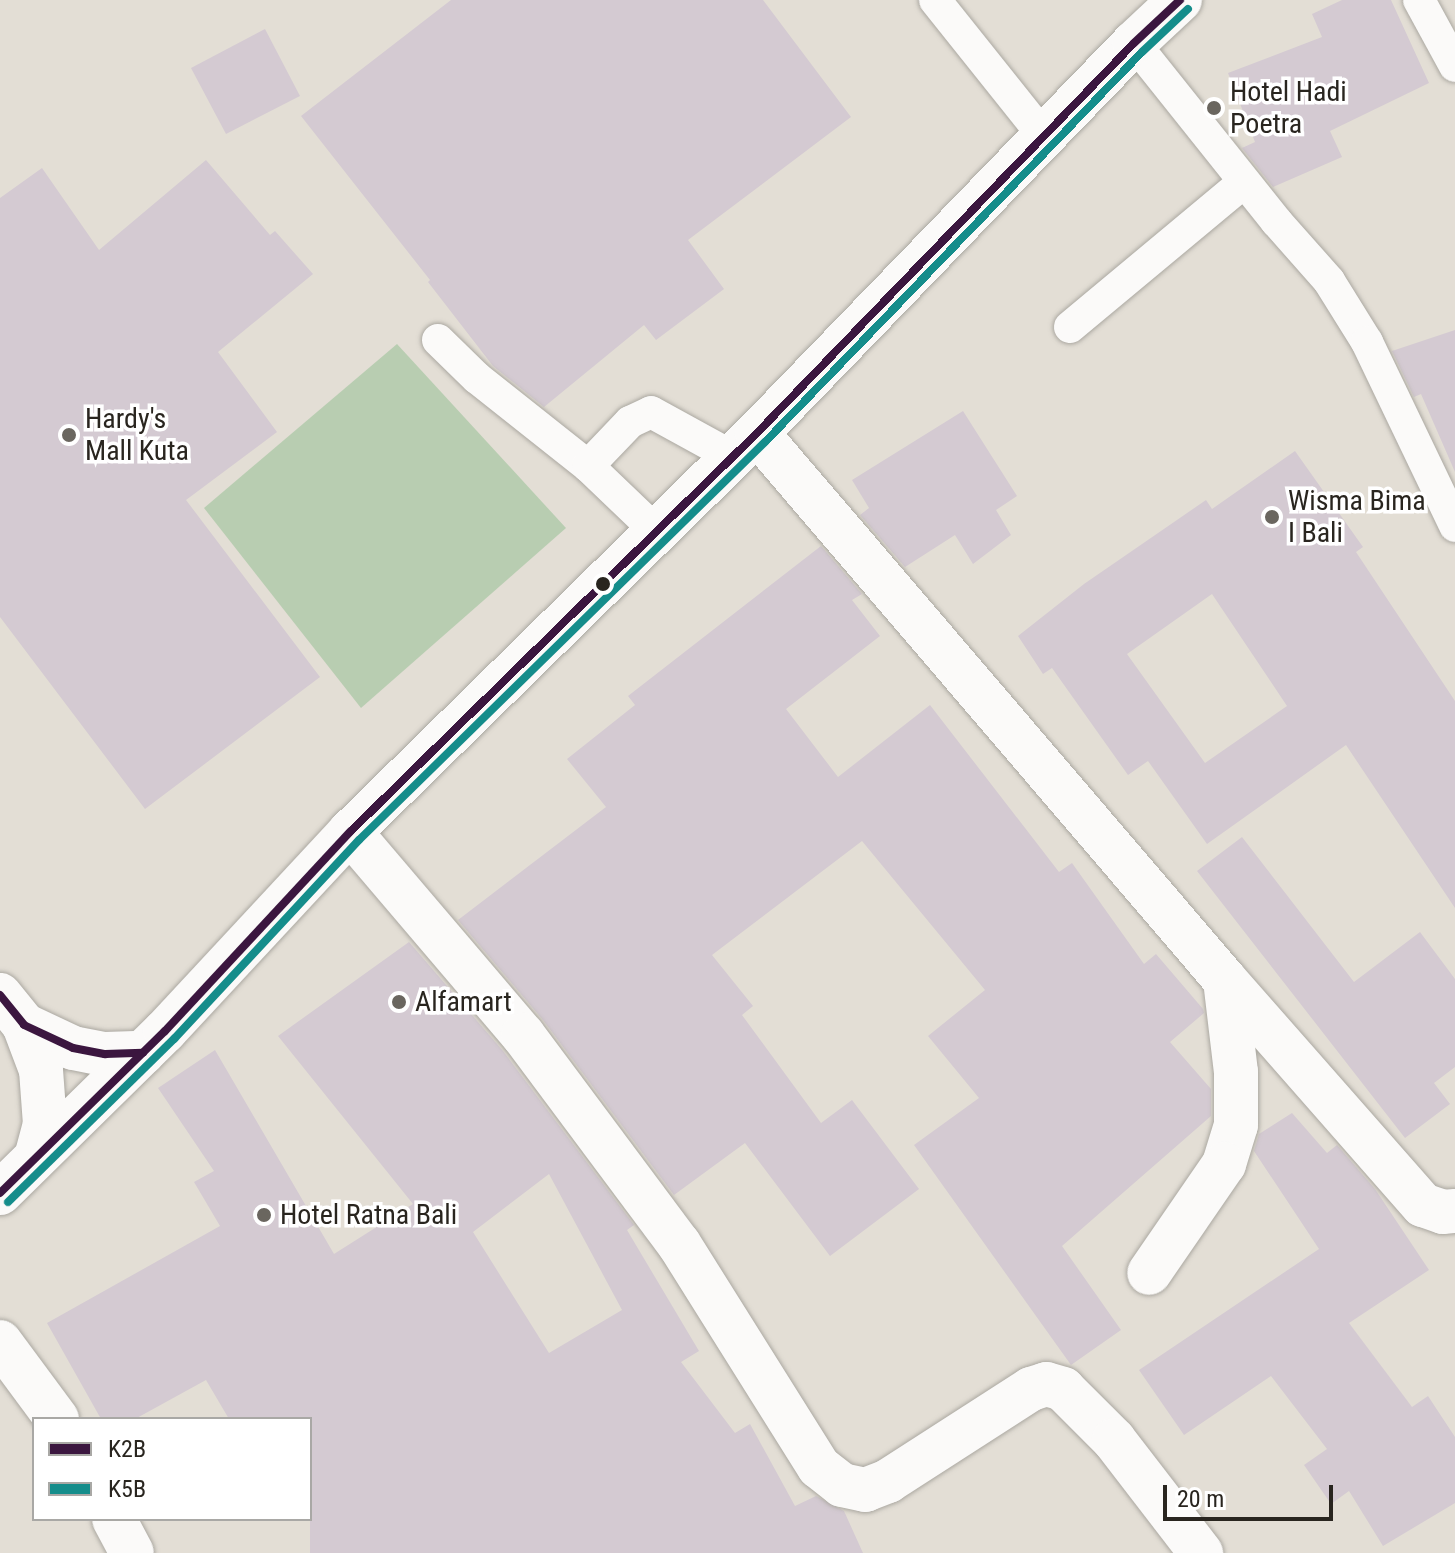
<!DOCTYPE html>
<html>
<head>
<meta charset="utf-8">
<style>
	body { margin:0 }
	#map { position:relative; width:1455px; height:1553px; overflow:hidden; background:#e3ded5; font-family:"Roboto Condensed",sans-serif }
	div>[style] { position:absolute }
	.green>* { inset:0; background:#b8cdb1 }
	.building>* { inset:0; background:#d4cad2 }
	.roads { filter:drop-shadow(0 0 2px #aba8a1) drop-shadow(0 0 2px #aba8a1) }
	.service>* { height:32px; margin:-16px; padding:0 16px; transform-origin:16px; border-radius:16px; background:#fbfaf9 }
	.minor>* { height:44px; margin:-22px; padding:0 22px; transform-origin:22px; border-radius:22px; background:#fbfaf9 }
	.tertiary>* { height:44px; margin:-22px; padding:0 22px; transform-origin:22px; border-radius:22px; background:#fbfaf9 }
	.secondary>* { height:44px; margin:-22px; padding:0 22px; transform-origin:22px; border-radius:22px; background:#fbfaf9 }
	.bus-1>* { height:8px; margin:-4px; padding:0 4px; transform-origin:4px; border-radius:4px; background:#3b163f }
	.bus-2>* { height:8px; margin:-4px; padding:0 4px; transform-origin:4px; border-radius:4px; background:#158d8b }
	.dots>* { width:22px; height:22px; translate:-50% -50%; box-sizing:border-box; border:4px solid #fff; border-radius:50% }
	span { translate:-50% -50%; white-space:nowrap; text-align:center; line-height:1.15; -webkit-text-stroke:7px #fff; paint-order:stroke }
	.poi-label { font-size:28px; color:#29251f }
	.left { translate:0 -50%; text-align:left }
	.legend { position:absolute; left:32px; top:1417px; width:280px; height:104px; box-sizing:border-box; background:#fff; border:2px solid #a9a8a5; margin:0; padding:10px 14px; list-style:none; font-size:24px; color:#29251f }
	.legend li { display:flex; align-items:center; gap:16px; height:40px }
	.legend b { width:40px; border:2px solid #a9a8a5 }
	.scale { position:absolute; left:1163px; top:1485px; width:170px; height:36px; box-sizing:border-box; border:4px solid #29251f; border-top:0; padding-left:10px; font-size:24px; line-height:28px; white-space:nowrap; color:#29251f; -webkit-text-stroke:6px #fff; paint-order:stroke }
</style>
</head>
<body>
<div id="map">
	<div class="green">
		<i style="clip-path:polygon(397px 344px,566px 528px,361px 708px,204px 508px)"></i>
	</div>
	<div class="building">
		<i style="clip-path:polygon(451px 0,763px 0,851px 117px,688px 240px,724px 289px,656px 340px,644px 325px,544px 407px,493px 366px,428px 282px,430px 280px,301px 116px)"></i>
		<i style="clip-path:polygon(1342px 0,1391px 0,1429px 83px,1330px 131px,1342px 157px,1273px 187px,1242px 148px,1255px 142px,1228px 73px,1322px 37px,1312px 14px)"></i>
		<i style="clip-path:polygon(265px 29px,300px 96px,226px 134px,191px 68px)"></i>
		<i style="clip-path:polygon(206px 160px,270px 235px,275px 231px,313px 274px,218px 352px,277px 432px,186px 500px,320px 677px,145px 809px,0 617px,0 198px,42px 168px,99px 250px)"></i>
		<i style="clip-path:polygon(1455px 330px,1455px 472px,1421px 394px,1414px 397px,1392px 351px)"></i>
		<i style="clip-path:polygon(963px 411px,1017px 496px,996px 510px,1011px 535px,973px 564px,955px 535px,905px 567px,860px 515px,869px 508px,852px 480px)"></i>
		<i style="clip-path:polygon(evenodd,1295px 451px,1363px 547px,1356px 552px,1455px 701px,1455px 908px,1346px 745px,1207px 844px,1148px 761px,1128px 775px,1052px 668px,1043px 674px,1018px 636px,1084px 584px,1206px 500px,1212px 509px,1295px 451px,1212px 594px,1287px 706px,1205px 763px,1127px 654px,1212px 594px)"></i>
		<i style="clip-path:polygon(821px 546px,862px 594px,852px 600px,880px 636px,786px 709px,838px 777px,930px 705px,1059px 872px,1072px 863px,1144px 964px,1156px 954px,1203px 1009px,1204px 1013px,1170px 1042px,1211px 1089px,1211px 1116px,1062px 1246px,1121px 1330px,1071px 1365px,914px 1145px,979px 1098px,928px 1036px,985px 990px,862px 841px,712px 955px,753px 1006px,742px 1015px,821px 1123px,852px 1100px,919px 1189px,830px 1256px,745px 1143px,674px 1195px,543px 1020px,458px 920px,606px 807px,567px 759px,635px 705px,628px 696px)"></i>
		<i style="clip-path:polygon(1242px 837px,1354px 982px,1420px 932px,1455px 979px,1455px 1067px,1434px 1083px,1450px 1104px,1405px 1138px,1197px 871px)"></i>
		<i style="clip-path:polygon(evenodd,409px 942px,503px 1051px,634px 1225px,627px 1230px,699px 1351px,681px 1362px,735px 1433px,750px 1424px,795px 1506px,816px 1496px,844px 1511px,863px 1553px,310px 1553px,310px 1419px,229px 1419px,206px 1380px,135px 1419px,101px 1419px,47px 1323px,220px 1226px,194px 1182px,214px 1171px,158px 1088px,215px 1050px,334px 1254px,413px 1204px,278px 1036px,409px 942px,549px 1174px,622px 1310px,549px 1353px,473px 1232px,549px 1174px)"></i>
		<i style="clip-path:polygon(1292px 1113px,1327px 1153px,1337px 1145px,1375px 1189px,1429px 1270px,1349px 1323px,1412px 1407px,1428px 1396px,1455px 1437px,1455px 1503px,1383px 1546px,1349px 1491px,1331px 1504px,1304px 1465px,1327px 1449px,1271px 1376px,1184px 1435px,1139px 1370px,1319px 1249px,1254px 1151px,1259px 1134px)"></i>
	</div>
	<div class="roads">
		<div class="service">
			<i style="left:935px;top:0;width:176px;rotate:51.4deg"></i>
			<i style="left:1419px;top:0;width:75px;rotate:61.4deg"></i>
			<i style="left:1134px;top:43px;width:228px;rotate:51.4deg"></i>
			<i style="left:1276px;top:221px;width:80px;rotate:48.5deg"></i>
			<i style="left:1329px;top:281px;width:72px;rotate:58.1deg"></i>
			<i style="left:1367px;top:342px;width:204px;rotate:64.4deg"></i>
			<i style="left:1070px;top:327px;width:226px;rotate:-39.8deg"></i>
			<i style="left:438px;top:340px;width:54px;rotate:44.3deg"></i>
			<i style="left:477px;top:378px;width:142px;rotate:38.4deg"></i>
			<i style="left:588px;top:466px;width:94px;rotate:43.7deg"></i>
			<i style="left:588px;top:466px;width:61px;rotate:-46.3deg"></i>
			<i style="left:630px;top:422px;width:23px;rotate:-25deg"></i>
			<i style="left:651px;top:412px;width:91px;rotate:28.8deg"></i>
		</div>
		<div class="minor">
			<i style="left:757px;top:433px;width:720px;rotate:49.45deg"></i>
			<i style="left:1225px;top:980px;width:93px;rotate:83.2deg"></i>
			<i style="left:1236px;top:1072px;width:53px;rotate:90deg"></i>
			<i style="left:1236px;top:1125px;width:41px;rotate:107.1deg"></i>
			<i style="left:1224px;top:1164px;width:132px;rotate:124.5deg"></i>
			<i style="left:350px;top:832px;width:267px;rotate:49.6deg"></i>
			<i style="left:523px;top:1035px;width:261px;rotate:53.3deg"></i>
			<i style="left:679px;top:1244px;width:263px;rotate:57.9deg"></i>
			<i style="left:819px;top:1467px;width:29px;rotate:38deg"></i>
			<i style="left:842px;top:1485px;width:24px;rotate:12deg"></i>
			<i style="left:865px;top:1490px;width:25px;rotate:-21deg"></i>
			<i style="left:888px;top:1481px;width:170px;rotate:-32.8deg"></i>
			<i style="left:1031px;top:1389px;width:16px;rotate:-18deg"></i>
			<i style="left:1046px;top:1384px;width:18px;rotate:16deg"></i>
			<i style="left:1063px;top:1389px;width:72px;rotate:45deg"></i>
			<i style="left:1114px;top:1440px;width:143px;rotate:52.4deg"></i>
			<i style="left:1225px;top:980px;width:300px;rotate:48.7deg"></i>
			<i style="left:1423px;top:1205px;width:21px;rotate:19deg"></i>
			<i style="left:1443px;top:1212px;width:12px;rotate:-5deg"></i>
		</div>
		<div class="tertiary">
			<i style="left:0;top:1342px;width:96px;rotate:53.5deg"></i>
			<i style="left:114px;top:1519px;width:38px;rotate:62deg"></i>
		</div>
		<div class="secondary">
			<i style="left:0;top:995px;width:38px;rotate:51deg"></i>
			<i style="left:24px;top:1025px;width:48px;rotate:69.3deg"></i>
			<i style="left:41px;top:1070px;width:54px;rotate:85.8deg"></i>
			<i style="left:45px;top:1124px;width:34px;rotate:105deg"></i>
			<i style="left:24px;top:1025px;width:54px;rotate:25.1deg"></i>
			<i style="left:73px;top:1048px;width:33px;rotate:11deg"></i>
			<i style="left:105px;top:1054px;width:38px;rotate:-2deg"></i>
			<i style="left:0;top:1193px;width:231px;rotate:-44.5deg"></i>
			<i style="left:165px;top:1031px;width:272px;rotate:-47.1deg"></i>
			<i style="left:350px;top:832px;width:570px;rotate:-44.43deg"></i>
			<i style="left:757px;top:433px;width:542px;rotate:-45.97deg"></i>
			<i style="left:1134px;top:43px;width:63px;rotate:-43.1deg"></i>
		</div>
	</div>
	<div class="bus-1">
		<i style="left:0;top:995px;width:38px;rotate:51deg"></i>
		<i style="left:24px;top:1025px;width:54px;rotate:25.1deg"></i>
		<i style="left:73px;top:1048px;width:33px;rotate:11deg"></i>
		<i style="left:105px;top:1054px;width:38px;rotate:-2deg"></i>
		<i style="left:0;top:1193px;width:231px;rotate:-44.5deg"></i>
		<i style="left:165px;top:1031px;width:272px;rotate:-47.1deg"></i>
		<i style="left:350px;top:832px;width:570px;rotate:-44.43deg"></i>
		<i style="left:757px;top:433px;width:542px;rotate:-45.97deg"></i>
		<i style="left:1134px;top:43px;width:63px;rotate:-43.1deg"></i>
	</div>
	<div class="bus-2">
		<i style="left:8px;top:1202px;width:233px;rotate:-44.5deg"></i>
		<i style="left:174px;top:1039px;width:272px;rotate:-47.1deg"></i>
		<i style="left:359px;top:840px;width:569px;rotate:-44.43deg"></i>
		<i style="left:765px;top:442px;width:542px;rotate:-45.97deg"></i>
		<i style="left:1142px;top:52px;width:63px;rotate:-43.1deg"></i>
	</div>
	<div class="dots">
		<i style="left:1214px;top:108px;background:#6a665f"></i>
		<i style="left:69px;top:435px;background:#6a665f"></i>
		<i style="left:1272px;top:517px;background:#6a665f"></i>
		<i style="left:603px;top:584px;background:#29251f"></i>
		<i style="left:399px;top:1002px;background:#6a665f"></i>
		<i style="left:264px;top:1215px;background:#6a665f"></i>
	</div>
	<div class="poi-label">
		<span class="left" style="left:1230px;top:108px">Hotel Hadi<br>Poetra</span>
		<span class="left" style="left:85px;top:435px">Hardy's<br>Mall Kuta</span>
		<span class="left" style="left:1288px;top:517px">Wisma Bima<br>I Bali</span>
		<span class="left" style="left:415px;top:1002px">Alfamart</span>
		<span class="left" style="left:280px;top:1215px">Hotel Ratna Bali</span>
	</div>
	<ul class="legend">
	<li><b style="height:10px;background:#3b163f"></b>K2B</li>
	<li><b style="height:10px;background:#158d8b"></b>K5B</li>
	</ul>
	<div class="scale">20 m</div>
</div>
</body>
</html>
